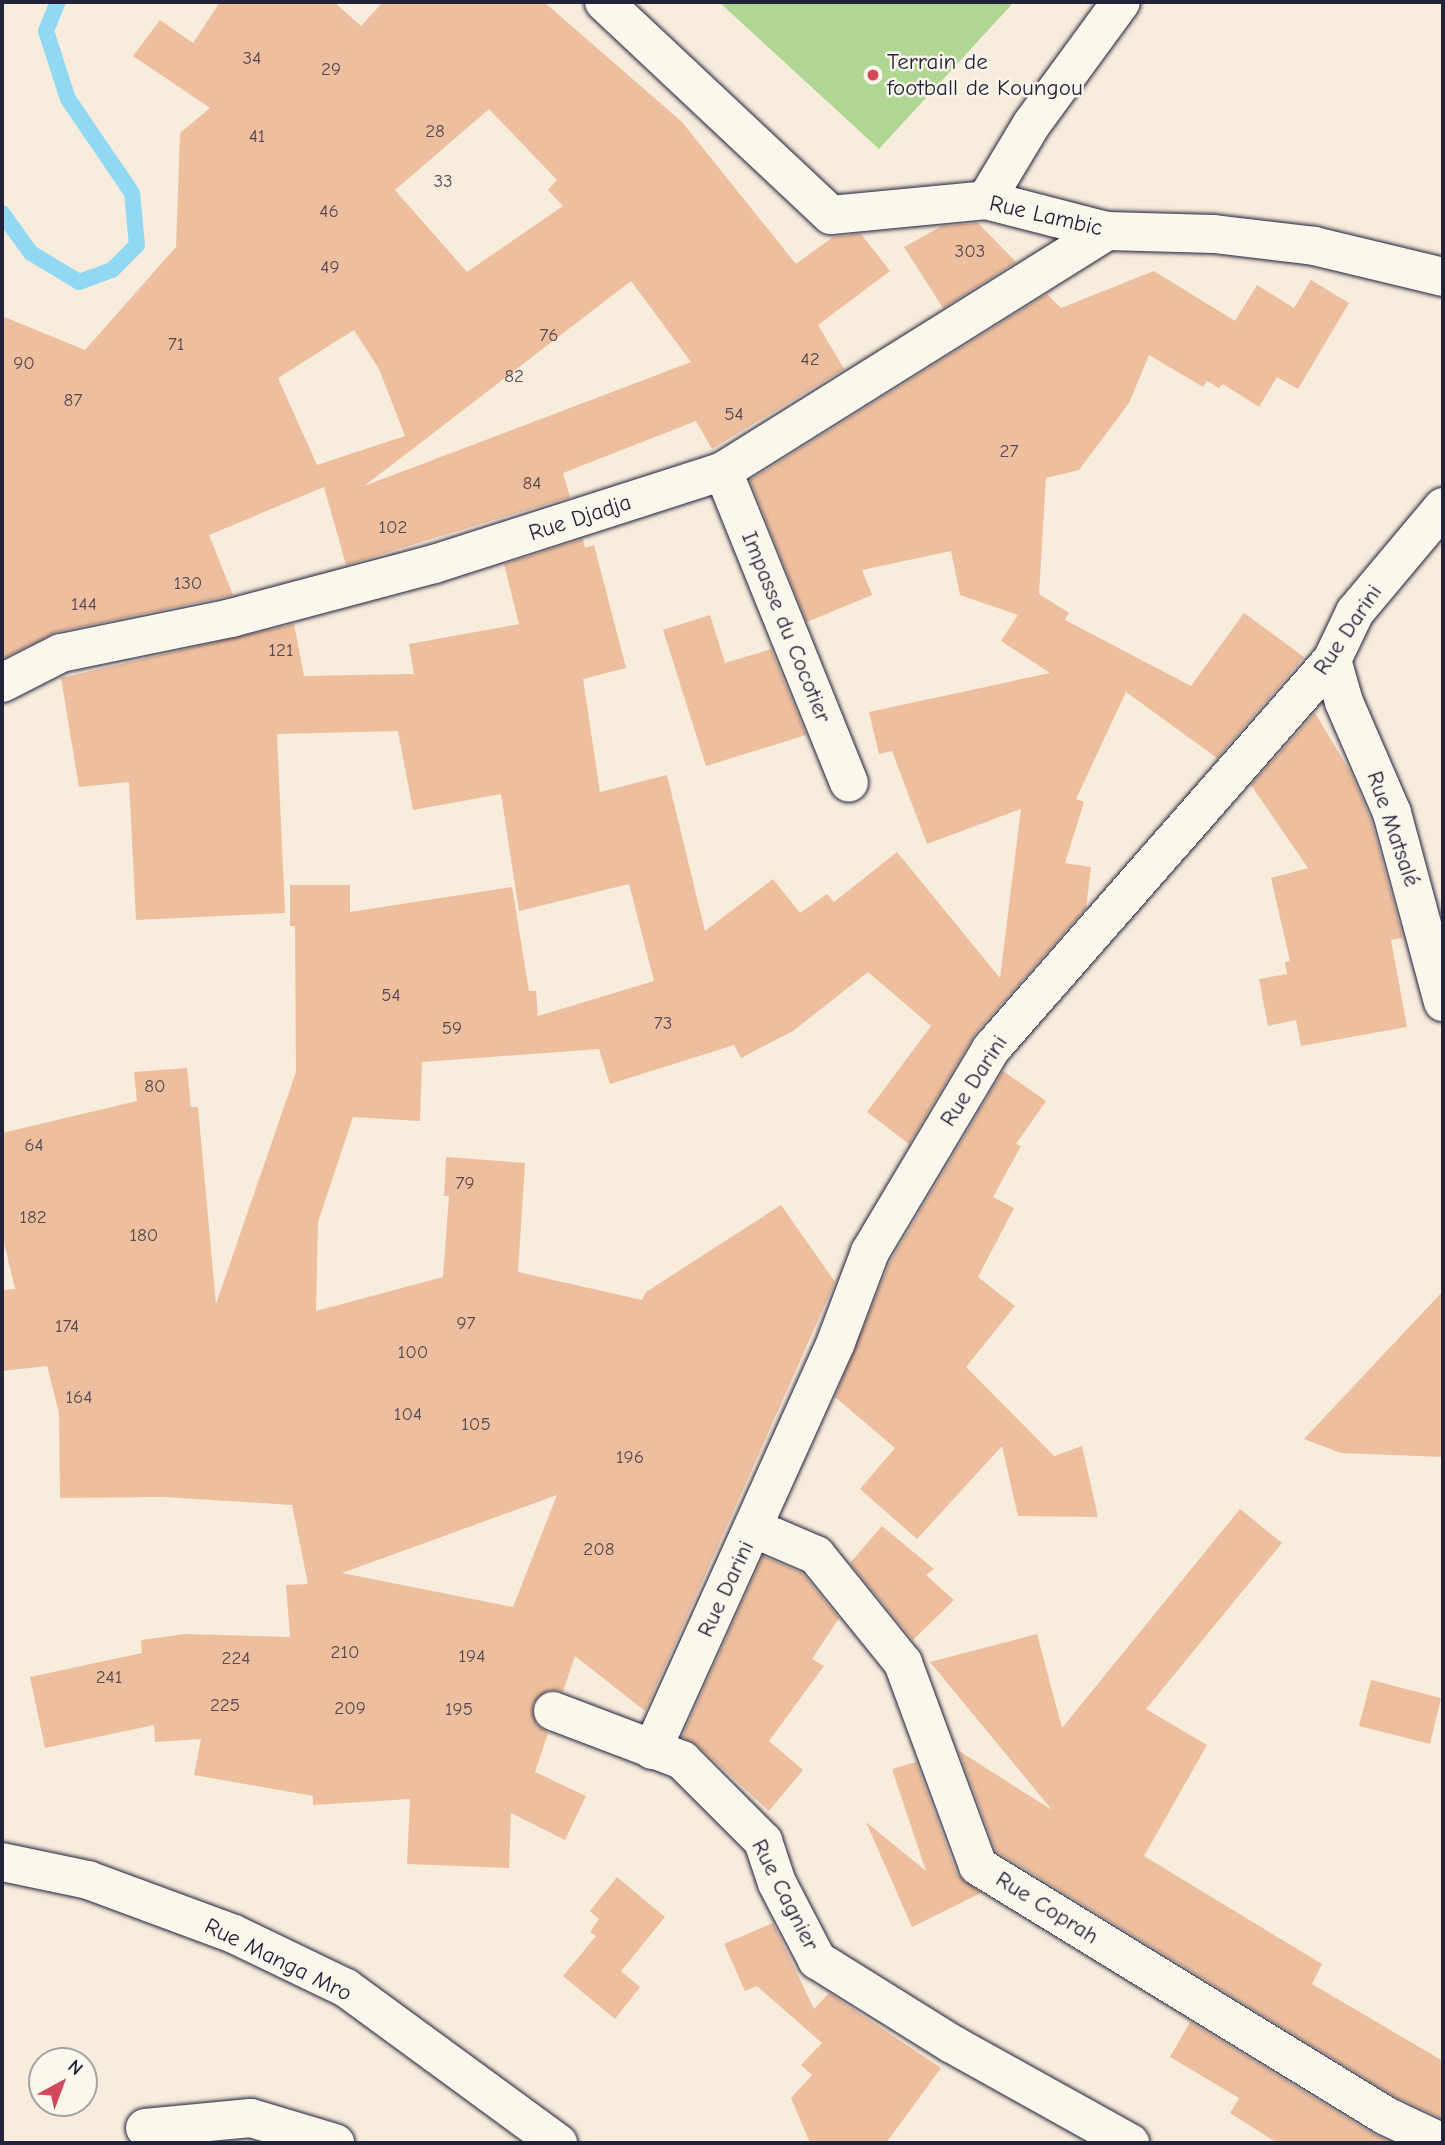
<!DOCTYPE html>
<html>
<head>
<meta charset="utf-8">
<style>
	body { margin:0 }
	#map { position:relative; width:1445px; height:2145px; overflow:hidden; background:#f8ecdc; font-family:"Comic Neue",sans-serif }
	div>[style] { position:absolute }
	.green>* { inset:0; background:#afd793 }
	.stream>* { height:16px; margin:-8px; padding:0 8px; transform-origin:8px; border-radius:8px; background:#91d9f3 }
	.building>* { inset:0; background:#eebf9e }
	.roads { filter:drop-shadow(0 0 2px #22223b) drop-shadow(0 0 2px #22223b) }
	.minor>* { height:38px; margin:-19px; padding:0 19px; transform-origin:19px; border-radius:19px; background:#fbf7ec }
	.dots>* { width:19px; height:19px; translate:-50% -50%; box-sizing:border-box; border:4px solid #fbf7ec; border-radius:50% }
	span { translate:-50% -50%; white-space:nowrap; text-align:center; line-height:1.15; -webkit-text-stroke:5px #fbf7ec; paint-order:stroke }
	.number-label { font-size:19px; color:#554954 }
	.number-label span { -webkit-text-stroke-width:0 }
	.poi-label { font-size:23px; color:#22223b }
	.left { translate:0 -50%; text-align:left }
	.street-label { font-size:23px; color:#22223b }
	.frame { position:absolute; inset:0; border:4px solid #22223b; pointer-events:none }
	.north { position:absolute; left:28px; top:2047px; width:70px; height:70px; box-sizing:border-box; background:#fbf7ec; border:2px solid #a4a2a5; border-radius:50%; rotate:41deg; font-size:19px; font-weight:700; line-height:28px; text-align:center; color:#22223b }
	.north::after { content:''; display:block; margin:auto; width:24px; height:32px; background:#d1495b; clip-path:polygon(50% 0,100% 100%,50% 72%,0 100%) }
</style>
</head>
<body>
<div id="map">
	<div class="green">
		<i style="clip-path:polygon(719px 2px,1014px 2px,879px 149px)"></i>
	</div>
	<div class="stream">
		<i style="left:2px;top:213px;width:49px;rotate:54.1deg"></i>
		<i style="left:31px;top:253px;width:56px;rotate:31.1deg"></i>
		<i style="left:79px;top:282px;width:35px;rotate:-20deg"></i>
		<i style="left:112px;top:270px;width:35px;rotate:-45deg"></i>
		<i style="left:137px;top:245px;width:52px;rotate:-95.5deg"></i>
		<i style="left:132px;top:193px;width:114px;rotate:-124.2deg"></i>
		<i style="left:68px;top:99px;width:71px;rotate:-107.9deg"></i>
		<i style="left:46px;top:31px;width:31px;rotate:-68deg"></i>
	</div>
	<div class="building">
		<i style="clip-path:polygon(evenodd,220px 2px,334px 2px,361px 26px,383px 2px,544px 2px,682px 122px,796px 264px,833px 237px,861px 234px,890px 271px,818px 325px,844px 369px,712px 449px,696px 421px,563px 473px,570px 497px,346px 565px,324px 487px,209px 535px,233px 595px,56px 632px,2px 659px,2px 316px,85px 350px,176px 247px,180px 133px,210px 108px,133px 56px,160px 20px,193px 43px,220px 2px,489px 109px,557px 180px,548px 190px,563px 206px,467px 272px,395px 190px,489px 109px,220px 2px,631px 281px,691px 362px,364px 486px,410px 451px,631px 281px,220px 2px,354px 330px,379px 369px,405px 436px,317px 465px,278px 378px,354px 330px)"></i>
		<i style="clip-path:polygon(978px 223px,1016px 262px,943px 308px,904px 247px,942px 226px)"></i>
		<i style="clip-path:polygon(evenodd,1154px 271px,1235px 321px,1257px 285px,1294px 308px,1311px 280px,1349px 303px,1298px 389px,1277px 377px,1259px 407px,1223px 384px,1219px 388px,1207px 381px,1203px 387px,1149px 355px,1129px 403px,1079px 470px,1046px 478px,1039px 594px,1069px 613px,1065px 620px,1191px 686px,1244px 613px,1304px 657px,1217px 758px,1126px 692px,1076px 799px,1084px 802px,1065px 863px,1091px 867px,1086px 908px,974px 1035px,909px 1144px,867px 1112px,931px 1026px,868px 972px,793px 1031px,741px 1058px,734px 1045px,610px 1084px,599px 1049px,422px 1062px,420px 1121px,353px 1117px,318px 1222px,316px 1311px,443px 1277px,449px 1196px,444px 1196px,446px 1157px,525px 1163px,518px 1272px,642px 1300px,646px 1292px,781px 1205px,835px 1282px,645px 1711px,575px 1656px,563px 1691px,549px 1690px,533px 1703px,536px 1724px,548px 1733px,535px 1772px,586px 1796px,565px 1840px,511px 1813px,509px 1868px,407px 1864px,410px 1799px,313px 1805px,313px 1796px,194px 1775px,201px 1739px,155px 1742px,154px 1725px,45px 1748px,30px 1677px,142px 1653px,141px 1640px,185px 1634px,290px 1637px,286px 1585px,308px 1584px,292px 1505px,165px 1497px,60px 1498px,59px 1413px,47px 1366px,2px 1371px,2px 1290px,15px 1289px,2px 1234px,2px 1133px,137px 1101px,134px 1072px,187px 1068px,191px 1107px,198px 1107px,216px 1304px,296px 1072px,295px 926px,290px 926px,290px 885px,350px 885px,350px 912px,512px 887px,529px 991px,536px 991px,538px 1016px,654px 981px,629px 884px,519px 911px,501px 794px,413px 810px,398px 731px,277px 734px,285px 913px,136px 920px,129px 782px,79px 787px,61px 678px,294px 624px,304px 676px,414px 674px,409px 644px,519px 624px,504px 564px,583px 539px,585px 548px,594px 545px,626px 668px,583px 679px,600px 792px,667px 775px,705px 931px,773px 879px,800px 913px,827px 894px,834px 902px,897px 852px,1000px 978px,1021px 809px,927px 844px,892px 751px,879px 754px,869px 712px,1050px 673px,1001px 641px,1018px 615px,960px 595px,951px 551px,862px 570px,872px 595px,807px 622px,750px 480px,1047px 294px,1061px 308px,1154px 271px,557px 1495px,513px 1607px,342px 1573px,557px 1495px)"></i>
		<i style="clip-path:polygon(710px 615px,725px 663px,771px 649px,806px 735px,706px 766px,663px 630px)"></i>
		<i style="clip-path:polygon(1315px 713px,1351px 773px,1371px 820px,1403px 938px,1391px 940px,1407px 1027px,1301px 1046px,1296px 1020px,1268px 1026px,1259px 979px,1287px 974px,1285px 962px,1290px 961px,1271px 878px,1308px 868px,1251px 785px)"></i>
		<i style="clip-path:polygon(1003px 1071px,1046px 1101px,1016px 1144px,1021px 1146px,993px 1197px,1014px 1208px,978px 1277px,1015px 1306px,966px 1367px,1054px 1456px,1082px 1446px,1098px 1517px,1018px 1516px,1002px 1446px,917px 1539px,860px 1489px,895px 1448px,835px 1397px,890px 1262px)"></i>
		<i style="clip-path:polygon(1443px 1291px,1443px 1457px,1341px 1453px,1304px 1439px)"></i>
		<i style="clip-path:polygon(1240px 1509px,1282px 1543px,1146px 1709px,1207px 1745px,1144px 1856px,1322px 1964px,1312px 1984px,1443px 2061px,1443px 2119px,1396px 2097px,996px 1851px,959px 1751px,1052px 1810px,930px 1662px,1037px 1634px,1062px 1728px)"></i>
		<i style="clip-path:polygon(882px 1526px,934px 1569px,926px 1575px,954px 1600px,913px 1640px,850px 1563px)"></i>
		<i style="clip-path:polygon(763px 1556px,802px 1573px,839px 1618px,812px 1659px,824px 1666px,769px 1741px,803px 1770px,769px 1811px,697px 1745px,682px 1737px)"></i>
		<i style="clip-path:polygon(1371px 1680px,1441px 1698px,1430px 1744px,1359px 1726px)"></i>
		<i style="clip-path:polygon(916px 1762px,957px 1874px,981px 1893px,912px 1927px,866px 1822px,926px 1871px,892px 1769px)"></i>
		<i style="clip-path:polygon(617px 1877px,665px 1917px,621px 1971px,640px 1987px,615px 2019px,563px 1976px,596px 1936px,590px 1932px,599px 1919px,590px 1911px)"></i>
		<i style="clip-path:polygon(773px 1923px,814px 2009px,829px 1993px,941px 2068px,886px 2143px,810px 2143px,791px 2098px,812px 2075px,801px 2065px,822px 2043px,757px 1986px,745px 1991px,724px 1944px)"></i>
		<i style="clip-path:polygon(1190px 2022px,1375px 2135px,1392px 2143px,1277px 2143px,1230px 2113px,1239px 2098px,1170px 2057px)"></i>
	</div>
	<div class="roads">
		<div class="minor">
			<i style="left:604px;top:2px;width:311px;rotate:43.2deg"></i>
			<i style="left:831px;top:215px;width:156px;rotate:-5.5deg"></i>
			<i style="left:986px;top:200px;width:125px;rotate:14.4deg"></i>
			<i style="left:1107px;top:231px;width:107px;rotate:1.6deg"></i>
			<i style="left:1214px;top:234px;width:101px;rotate:6.8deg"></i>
			<i style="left:1314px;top:246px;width:133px;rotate:13.5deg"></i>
			<i style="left:986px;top:200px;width:87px;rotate:-59deg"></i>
			<i style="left:1031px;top:125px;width:152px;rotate:-53.8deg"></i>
			<i style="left:723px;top:471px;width:336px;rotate:68deg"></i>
			<i style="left:1332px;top:660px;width:44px;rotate:74.1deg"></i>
			<i style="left:1344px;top:702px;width:121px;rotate:66.6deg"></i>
			<i style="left:1392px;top:813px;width:196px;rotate:74.9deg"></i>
			<i style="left:2px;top:683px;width:66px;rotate:-27deg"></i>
			<i style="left:61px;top:653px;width:174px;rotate:-11.6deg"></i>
			<i style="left:231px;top:618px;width:210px;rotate:-14.9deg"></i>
			<i style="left:434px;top:564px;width:304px;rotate:-17.8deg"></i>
			<i style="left:723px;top:471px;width:453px;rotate:-32deg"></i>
			<i style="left:753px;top:1528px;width:69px;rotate:23.2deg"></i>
			<i style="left:816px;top:1555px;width:139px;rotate:51.1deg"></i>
			<i style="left:903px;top:1663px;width:216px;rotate:69.7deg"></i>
			<i style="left:978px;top:1866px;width:479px;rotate:31.5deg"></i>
			<i style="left:1386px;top:2116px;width:63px;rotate:25.3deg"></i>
			<i style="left:553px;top:1711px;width:138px;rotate:20.8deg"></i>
			<i style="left:682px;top:1760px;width:115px;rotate:45deg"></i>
			<i style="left:763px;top:1841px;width:44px;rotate:71.6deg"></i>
			<i style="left:777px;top:1883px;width:87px;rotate:62.5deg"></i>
			<i style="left:817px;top:1960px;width:159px;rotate:31.9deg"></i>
			<i style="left:952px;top:2044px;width:204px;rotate:29.1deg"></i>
			<i style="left:652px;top:1750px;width:448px;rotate:-65.7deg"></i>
			<i style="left:836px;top:1342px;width:96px;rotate:-69.3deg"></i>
			<i style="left:870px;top:1252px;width:236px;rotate:-59.2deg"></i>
			<i style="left:991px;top:1049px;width:517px;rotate:-48.76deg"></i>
			<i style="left:1332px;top:660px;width:53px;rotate:-64.4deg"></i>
			<i style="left:1355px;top:612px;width:137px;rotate:-50deg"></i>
			<i style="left:2px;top:1862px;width:88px;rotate:11.8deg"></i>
			<i style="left:88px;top:1880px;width:156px;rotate:20.3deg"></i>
			<i style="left:234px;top:1934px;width:124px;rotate:25.7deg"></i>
			<i style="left:346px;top:1988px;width:263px;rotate:36.2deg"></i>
			<i style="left:145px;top:2128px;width:106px;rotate:-5.4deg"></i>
			<i style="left:251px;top:2118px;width:88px;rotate:16.6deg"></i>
		</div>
	</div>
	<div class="dots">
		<i style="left:873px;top:75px;background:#d1495b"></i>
	</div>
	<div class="number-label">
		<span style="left:252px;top:59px">34</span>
		<span style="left:331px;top:70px">29</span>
		<span style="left:435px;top:132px">28</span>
		<span style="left:257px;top:137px">41</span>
		<span style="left:443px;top:182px">33</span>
		<span style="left:329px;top:212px">46</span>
		<span style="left:970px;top:252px">303</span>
		<span style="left:330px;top:268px">49</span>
		<span style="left:549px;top:336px">76</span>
		<span style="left:176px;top:345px">71</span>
		<span style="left:810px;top:360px">42</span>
		<span style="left:24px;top:364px">90</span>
		<span style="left:514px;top:377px">82</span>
		<span style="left:73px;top:401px">87</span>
		<span style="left:734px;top:415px">54</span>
		<span style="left:1009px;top:452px">27</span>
		<span style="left:532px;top:484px">84</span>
		<span style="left:393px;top:528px">102</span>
		<span style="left:188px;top:584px">130</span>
		<span style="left:84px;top:605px">144</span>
		<span style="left:281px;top:651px">121</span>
		<span style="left:391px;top:996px">54</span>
		<span style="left:663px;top:1024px">73</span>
		<span style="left:452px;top:1029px">59</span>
		<span style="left:155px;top:1087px">80</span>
		<span style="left:34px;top:1146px">64</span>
		<span style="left:465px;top:1184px">79</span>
		<span style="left:33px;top:1218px">182</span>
		<span style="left:144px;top:1236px">180</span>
		<span style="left:466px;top:1324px">97</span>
		<span style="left:67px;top:1327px">174</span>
		<span style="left:413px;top:1353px">100</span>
		<span style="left:79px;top:1398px">164</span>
		<span style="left:408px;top:1415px">104</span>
		<span style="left:476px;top:1425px">105</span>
		<span style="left:630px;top:1458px">196</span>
		<span style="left:599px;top:1550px">208</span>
		<span style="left:345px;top:1653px">210</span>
		<span style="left:472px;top:1657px">194</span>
		<span style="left:236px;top:1659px">224</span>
		<span style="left:109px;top:1678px">241</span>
		<span style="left:225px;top:1706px">225</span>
		<span style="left:350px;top:1709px">209</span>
		<span style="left:459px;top:1710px">195</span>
	</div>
	<div class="poi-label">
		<span class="left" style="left:887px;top:75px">Terrain de<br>football de Koungou</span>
	</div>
	<div class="street-label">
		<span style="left:1046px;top:216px;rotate:13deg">Rue Lambic</span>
		<span style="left:580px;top:518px;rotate:-18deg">Rue Djadja</span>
		<span style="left:786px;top:627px;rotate:68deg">Impasse du Cocotier</span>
		<span style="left:1348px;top:630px;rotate:-56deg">Rue Darini</span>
		<span style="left:1393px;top:829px;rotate:71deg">Rue Matsalé</span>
		<span style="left:974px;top:1081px;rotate:-57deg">Rue Darini</span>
		<span style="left:726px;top:1589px;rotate:-65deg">Rue Darini</span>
		<span style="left:785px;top:1895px;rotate:63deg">Rue Cagnier</span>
		<span style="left:1047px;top:1908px;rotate:32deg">Rue Coprah</span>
		<span style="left:278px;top:1960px;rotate:26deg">Rue Manga Mro</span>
	</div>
	<div class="frame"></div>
	<div class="north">N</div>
</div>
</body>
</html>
